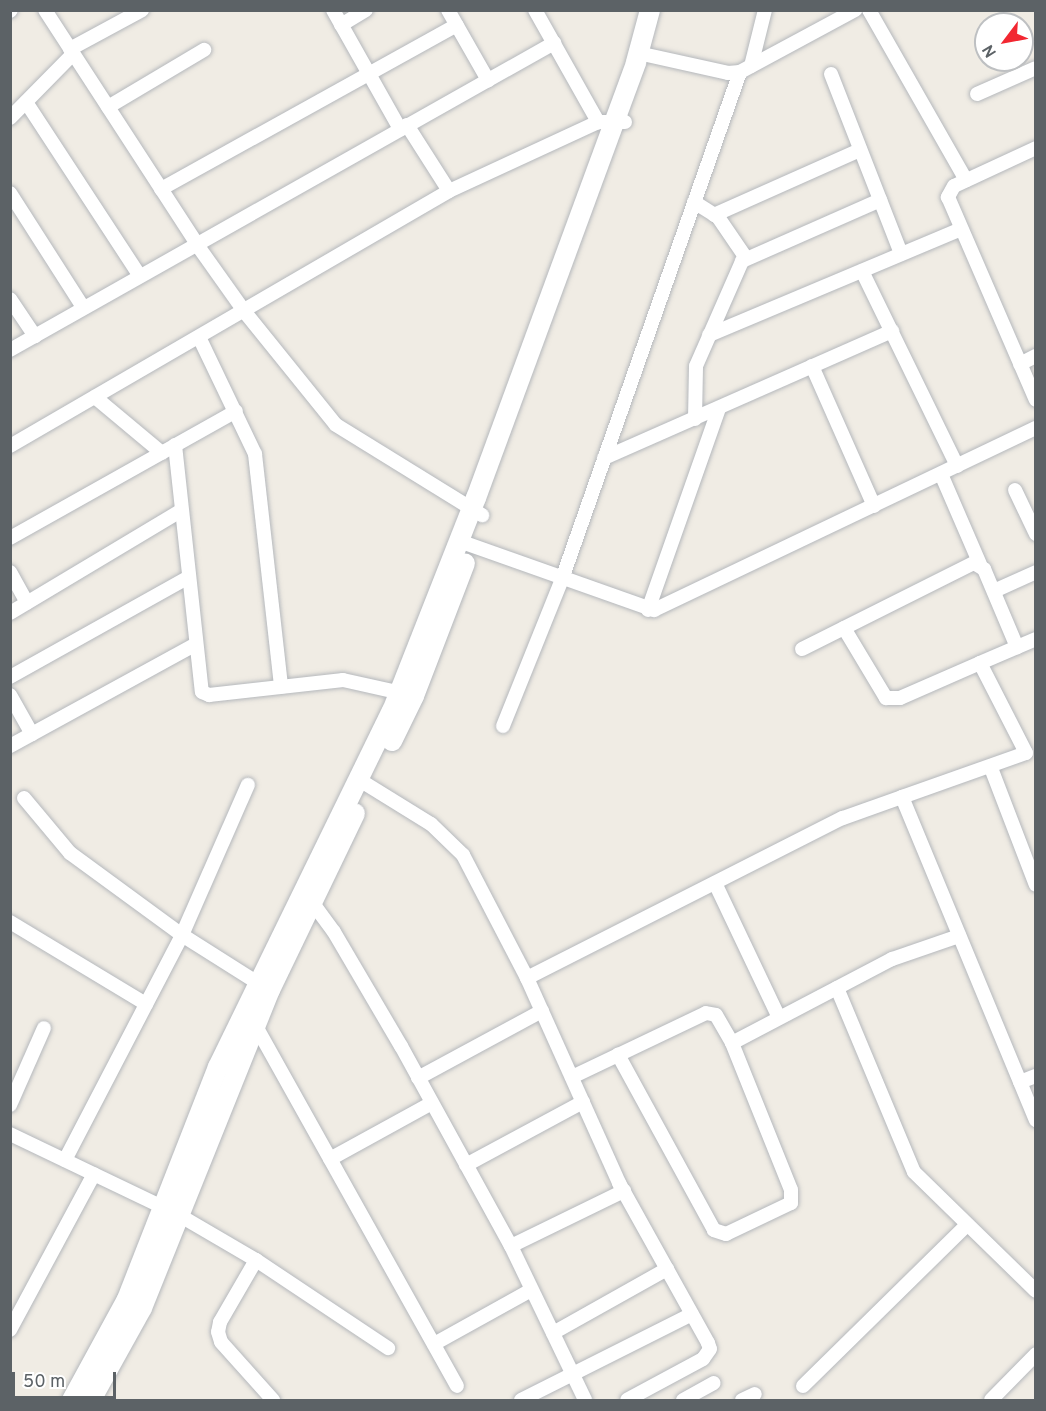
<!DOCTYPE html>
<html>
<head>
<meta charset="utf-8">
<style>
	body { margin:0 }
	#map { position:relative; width:1046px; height:1411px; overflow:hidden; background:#f0ece4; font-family:Overpass,sans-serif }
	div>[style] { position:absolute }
	.roads { filter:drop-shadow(0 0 2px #b5b8bc) drop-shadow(0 0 2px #b5b8bc) }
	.street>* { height:14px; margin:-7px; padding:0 7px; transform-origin:7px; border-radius:7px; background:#fff }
	.secondary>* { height:20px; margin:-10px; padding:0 10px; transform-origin:10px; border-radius:10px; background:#fff }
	span { translate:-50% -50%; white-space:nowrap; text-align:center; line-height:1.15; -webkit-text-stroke:6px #fff; paint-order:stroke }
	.frame { position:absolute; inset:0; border:12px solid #5c6266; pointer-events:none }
	.north { position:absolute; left:974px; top:12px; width:60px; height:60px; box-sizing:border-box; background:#fff; border:2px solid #bec0c2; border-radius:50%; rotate:238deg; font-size:16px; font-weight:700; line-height:24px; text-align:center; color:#5c6266 }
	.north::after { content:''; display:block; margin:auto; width:21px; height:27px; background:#f22731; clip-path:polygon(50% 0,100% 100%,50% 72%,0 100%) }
	.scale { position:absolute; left:12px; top:1372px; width:104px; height:27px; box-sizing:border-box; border:3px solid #5c6266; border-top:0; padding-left:8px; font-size:18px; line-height:21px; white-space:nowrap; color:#5c6266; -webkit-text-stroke:4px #fff; paint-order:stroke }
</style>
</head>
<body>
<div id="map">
	<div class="roads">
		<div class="street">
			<i style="left:45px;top:10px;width:285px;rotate:57deg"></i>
			<i style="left:200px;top:249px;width:76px;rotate:54.6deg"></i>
			<i style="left:244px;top:311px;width:146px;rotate:51.1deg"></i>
			<i style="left:336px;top:425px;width:172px;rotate:31.7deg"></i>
			<i style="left:333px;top:10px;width:137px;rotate:60.6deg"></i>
			<i style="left:448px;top:10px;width:81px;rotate:60.3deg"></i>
			<i style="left:535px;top:10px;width:129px;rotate:60.6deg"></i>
			<i style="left:869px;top:10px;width:196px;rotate:60.3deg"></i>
			<i style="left:10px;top:11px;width:1px;rotate:-45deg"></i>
			<i style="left:341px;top:25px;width:29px;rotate:-31deg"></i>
			<i style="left:70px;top:49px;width:82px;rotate:-28.4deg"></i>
			<i style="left:638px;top:53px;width:92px;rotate:12.5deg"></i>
			<i style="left:728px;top:73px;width:12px;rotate:-5deg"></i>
			<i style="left:740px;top:72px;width:131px;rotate:-28.3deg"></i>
			<i style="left:751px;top:66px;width:58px;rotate:-76deg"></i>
			<i style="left:831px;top:74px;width:193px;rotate:68.7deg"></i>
			<i style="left:977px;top:94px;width:64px;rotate:-23.8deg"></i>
			<i style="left:26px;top:102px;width:207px;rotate:56.8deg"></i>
			<i style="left:108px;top:107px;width:112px;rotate:-30.7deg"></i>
			<i style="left:10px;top:118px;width:90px;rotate:-45.5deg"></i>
			<i style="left:407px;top:125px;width:78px;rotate:57.5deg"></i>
			<i style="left:1036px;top:148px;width:90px;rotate:155.1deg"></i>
			<i style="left:954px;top:186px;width:13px;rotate:119deg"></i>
			<i style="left:948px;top:197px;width:221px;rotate:66.6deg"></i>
			<i style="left:161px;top:189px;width:338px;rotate:-29deg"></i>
			<i style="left:10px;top:193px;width:135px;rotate:57.4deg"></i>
			<i style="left:694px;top:202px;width:28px;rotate:32deg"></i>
			<i style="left:718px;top:217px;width:50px;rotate:55.7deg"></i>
			<i style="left:714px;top:215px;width:160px;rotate:-24deg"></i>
			<i style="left:862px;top:271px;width:217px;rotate:64deg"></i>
			<i style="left:10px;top:299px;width:45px;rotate:56deg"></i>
			<i style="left:709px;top:335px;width:273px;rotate:-22.8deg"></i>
			<i style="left:199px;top:337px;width:130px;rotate:64.4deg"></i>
			<i style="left:255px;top:454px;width:234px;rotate:83.6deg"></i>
			<i style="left:10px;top:350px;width:625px;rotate:-29.44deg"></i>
			<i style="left:1020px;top:364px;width:18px;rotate:-27deg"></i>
			<i style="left:812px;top:366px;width:153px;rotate:66.1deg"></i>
			<i style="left:95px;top:397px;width:87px;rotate:39.9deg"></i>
			<i style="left:695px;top:419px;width:53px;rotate:-88.9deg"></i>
			<i style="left:696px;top:366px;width:115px;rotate:-66.3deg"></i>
			<i style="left:742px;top:261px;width:151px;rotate:-23.8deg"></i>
			<i style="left:175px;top:445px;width:248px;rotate:83.8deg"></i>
			<i style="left:202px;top:692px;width:8px;rotate:23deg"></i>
			<i style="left:209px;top:695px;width:135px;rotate:-6.4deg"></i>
			<i style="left:343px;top:680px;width:65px;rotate:12.5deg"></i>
			<i style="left:10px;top:446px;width:508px;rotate:-30.15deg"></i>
			<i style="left:449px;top:191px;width:164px;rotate:-24.8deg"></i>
			<i style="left:598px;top:122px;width:27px"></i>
			<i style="left:604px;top:458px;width:315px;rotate:-23.8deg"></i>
			<i style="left:941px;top:474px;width:98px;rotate:66.6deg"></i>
			<i style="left:1015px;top:490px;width:49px;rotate:64.5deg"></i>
			<i style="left:10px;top:538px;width:259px;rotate:-29.3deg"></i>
			<i style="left:459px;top:541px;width:207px;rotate:19.5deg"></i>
			<i style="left:654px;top:610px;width:423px;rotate:-25.5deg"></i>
			<i style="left:10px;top:572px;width:35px;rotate:61deg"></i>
			<i style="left:994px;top:591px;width:46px;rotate:-24.3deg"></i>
			<i style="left:648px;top:610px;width:214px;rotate:-70.6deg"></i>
			<i style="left:10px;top:613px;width:200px;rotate:-30.9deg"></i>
			<i style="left:844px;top:628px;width:82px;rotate:59deg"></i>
			<i style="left:886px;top:698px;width:14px"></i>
			<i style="left:900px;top:698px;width:87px;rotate:-23.6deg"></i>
			<i style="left:1036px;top:639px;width:61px;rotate:156.8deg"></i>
			<i style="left:980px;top:663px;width:101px;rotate:62.9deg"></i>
			<i style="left:1026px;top:753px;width:132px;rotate:160.5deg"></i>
			<i style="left:902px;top:797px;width:350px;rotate:67.5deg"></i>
			<i style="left:802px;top:649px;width:192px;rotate:-26.6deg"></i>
			<i style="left:974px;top:563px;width:12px;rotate:31deg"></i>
			<i style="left:984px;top:569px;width:85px;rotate:67.1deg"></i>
			<i style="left:10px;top:677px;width:205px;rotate:-29.2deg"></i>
			<i style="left:10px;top:695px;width:45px;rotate:60.6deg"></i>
			<i style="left:503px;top:726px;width:158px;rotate:-68.1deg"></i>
			<i style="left:562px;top:579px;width:537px;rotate:-70.65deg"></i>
			<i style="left:10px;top:746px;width:212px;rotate:-28.7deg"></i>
			<i style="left:991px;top:768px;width:125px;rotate:69deg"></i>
			<i style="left:358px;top:779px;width:86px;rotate:31.7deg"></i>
			<i style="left:431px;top:824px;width:45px;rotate:44.1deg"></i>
			<i style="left:463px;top:855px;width:139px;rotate:62.5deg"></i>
			<i style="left:527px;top:978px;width:225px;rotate:65.8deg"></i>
			<i style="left:619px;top:1183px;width:183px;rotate:60.9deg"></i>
			<i style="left:708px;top:1343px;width:6px;rotate:72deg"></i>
			<i style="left:710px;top:1349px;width:12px;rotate:125deg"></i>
			<i style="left:703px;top:1359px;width:86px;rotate:151.7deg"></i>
			<i style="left:24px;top:798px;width:72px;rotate:50.1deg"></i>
			<i style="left:70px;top:853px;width:139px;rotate:36.2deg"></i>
			<i style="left:182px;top:935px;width:90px;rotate:32.3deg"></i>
			<i style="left:715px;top:883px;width:149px;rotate:64.6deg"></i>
			<i style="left:309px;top:898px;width:42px;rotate:53.7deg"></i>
			<i style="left:334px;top:932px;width:132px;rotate:59.6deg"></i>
			<i style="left:401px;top:1046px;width:228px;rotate:61.2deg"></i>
			<i style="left:511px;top:1246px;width:171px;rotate:64.3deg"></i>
			<i style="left:10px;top:922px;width:159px;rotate:31.1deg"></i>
			<i style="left:527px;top:978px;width:354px;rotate:-26.9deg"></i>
			<i style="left:843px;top:818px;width:63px;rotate:-19.6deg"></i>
			<i style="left:837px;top:988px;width:199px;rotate:67.3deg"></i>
			<i style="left:914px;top:1172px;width:170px;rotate:44.3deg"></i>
			<i style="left:253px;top:1021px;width:418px;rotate:60.8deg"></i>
			<i style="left:732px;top:1043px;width:181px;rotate:-27.7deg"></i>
			<i style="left:892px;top:959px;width:71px;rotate:-18.9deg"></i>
			<i style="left:572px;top:1077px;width:148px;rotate:-25.5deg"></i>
			<i style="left:706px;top:1013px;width:10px;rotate:11deg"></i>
			<i style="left:716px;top:1015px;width:32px;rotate:60deg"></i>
			<i style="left:732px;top:1043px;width:158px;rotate:68.1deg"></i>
			<i style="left:791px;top:1190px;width:13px;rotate:90deg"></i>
			<i style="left:791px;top:1203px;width:72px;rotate:154.5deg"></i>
			<i style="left:726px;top:1234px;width:13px;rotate:-162deg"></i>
			<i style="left:714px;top:1230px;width:200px;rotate:-118.7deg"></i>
			<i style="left:418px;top:1078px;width:141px;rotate:-28.4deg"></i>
			<i style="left:1020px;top:1082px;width:17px;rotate:-21deg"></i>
			<i style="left:10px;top:1105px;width:84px;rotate:-66.2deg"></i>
			<i style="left:10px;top:1134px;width:187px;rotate:25.6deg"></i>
			<i style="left:179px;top:1215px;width:89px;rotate:30.3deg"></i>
			<i style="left:256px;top:1260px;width:159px;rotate:33.7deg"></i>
			<i style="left:330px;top:1159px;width:116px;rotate:-28.8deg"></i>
			<i style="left:65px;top:1160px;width:254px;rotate:-62.5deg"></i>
			<i style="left:182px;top:935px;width:164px;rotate:-66.3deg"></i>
			<i style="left:466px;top:1165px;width:133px;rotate:-28.3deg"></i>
			<i style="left:511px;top:1246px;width:126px;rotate:-26deg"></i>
			<i style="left:256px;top:1260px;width:72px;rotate:120.1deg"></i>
			<i style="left:220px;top:1322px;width:10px;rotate:101deg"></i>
			<i style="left:218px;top:1332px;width:10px;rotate:73deg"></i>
			<i style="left:221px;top:1342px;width:78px;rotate:48.1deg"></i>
			<i style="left:10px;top:1330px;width:177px;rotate:-61.7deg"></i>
			<i style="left:553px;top:1333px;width:131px;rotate:-29.3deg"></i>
			<i style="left:434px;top:1344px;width:111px;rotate:-29.1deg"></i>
			<i style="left:803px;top:1386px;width:230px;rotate:-44.5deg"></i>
			<i style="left:521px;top:1400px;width:191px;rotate:-26.7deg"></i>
			<i style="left:683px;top:1400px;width:35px;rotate:-29deg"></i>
			<i style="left:742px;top:1400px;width:14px;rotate:-25deg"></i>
			<i style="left:991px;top:1400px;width:64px;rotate:-45.6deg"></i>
		</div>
		<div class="secondary">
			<i style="left:392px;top:741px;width:50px;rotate:-63.9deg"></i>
			<i style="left:414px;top:696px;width:142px;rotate:-69deg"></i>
			<i style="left:72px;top:1400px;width:115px;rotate:-61.4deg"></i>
			<i style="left:127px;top:1299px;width:249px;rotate:-68.6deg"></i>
			<i style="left:218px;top:1067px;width:396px;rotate:-64deg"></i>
			<i style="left:392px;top:711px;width:229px;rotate:-68.5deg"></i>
			<i style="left:476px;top:498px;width:464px;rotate:-69.8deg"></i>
			<i style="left:636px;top:62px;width:54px;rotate:-74.9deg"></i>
			<i style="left:91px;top:1400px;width:105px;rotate:-61deg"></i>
			<i style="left:142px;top:1308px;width:343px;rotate:-68.1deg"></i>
			<i style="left:270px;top:990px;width:196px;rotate:-64.3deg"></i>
		</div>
	</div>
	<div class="frame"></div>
	<div class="north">N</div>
	<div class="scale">50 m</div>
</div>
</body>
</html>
